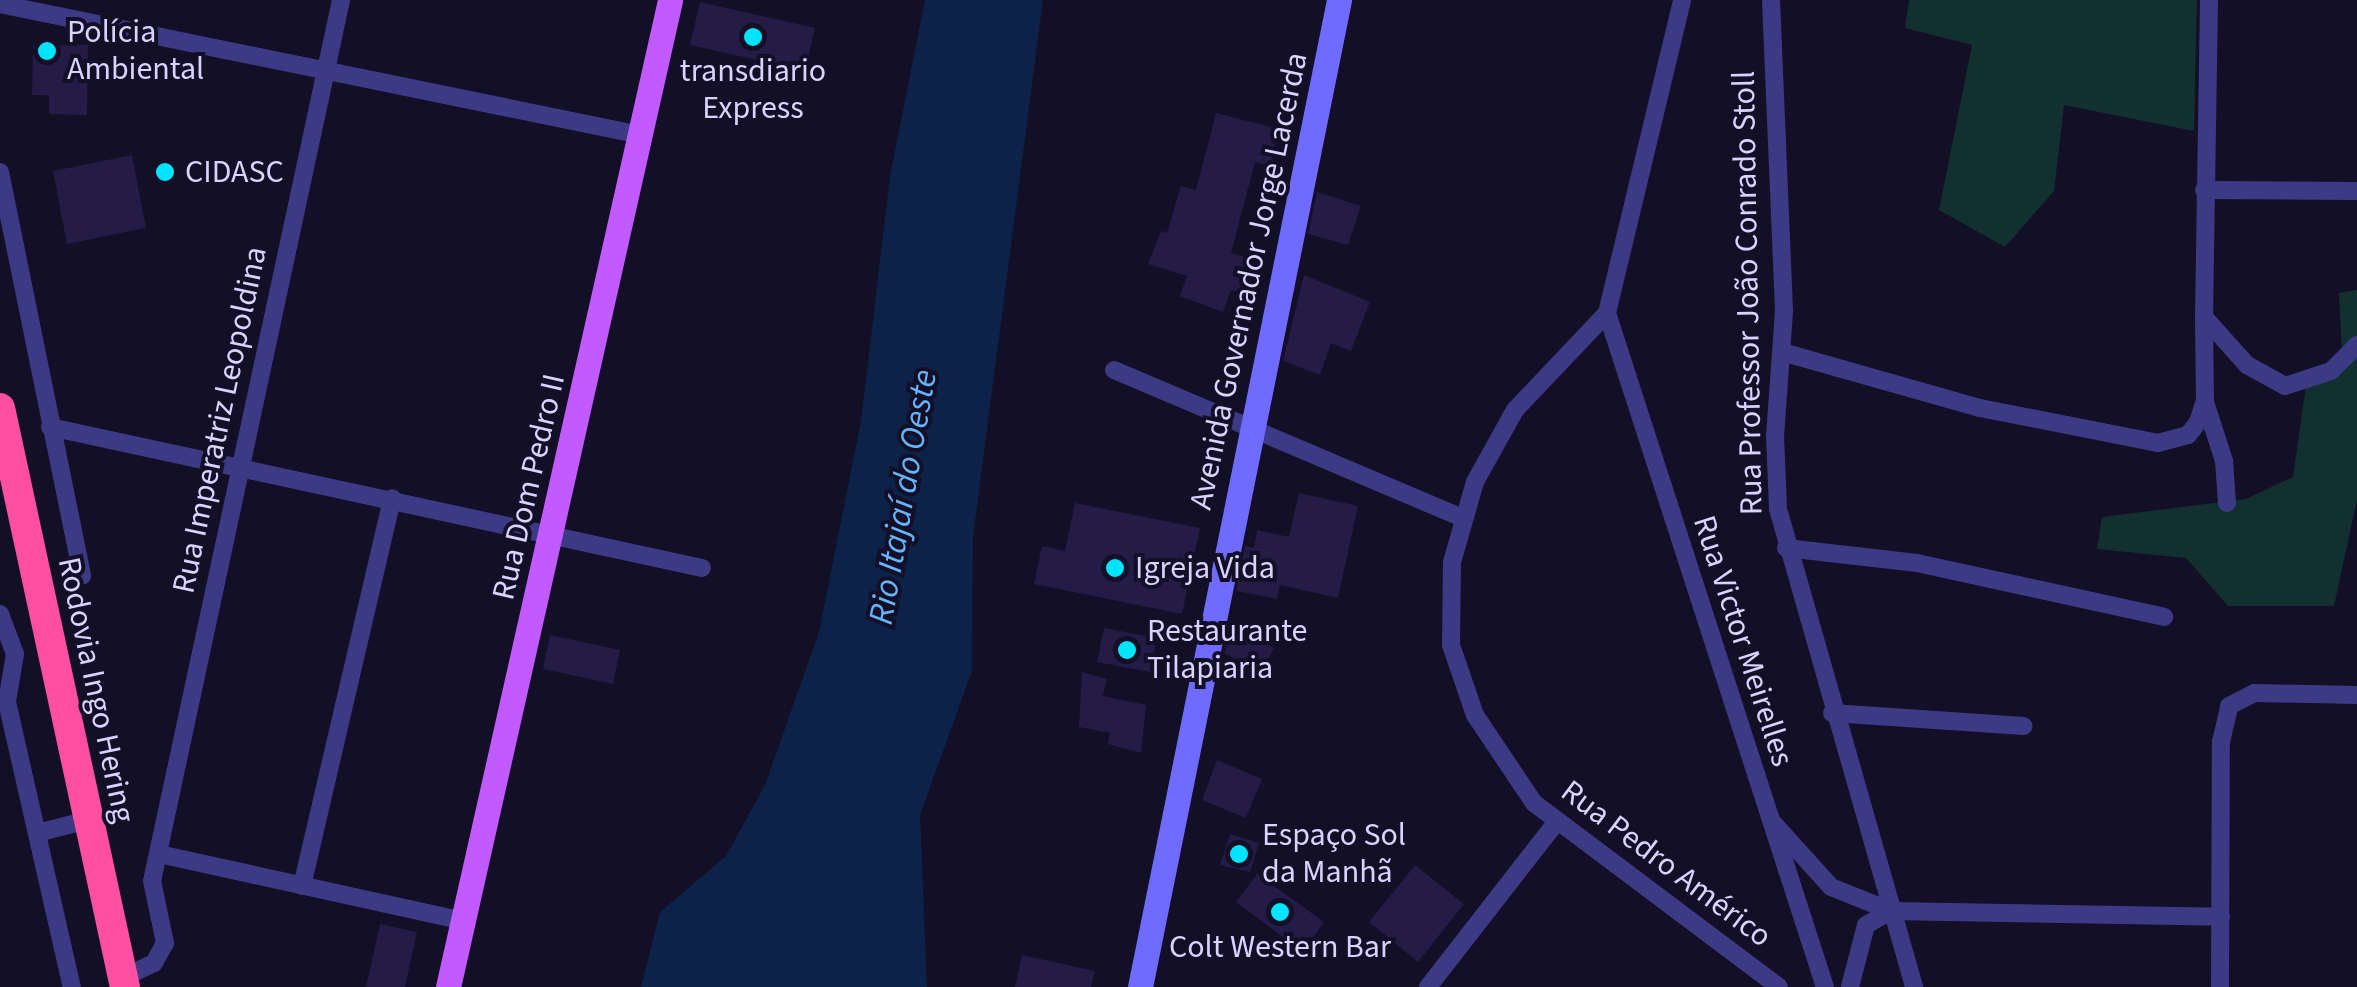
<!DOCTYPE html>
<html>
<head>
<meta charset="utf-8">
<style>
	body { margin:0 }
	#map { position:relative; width:2357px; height:987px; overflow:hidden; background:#130f26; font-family:"Source Sans 3",sans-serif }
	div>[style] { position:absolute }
	.green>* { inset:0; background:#12302f }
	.water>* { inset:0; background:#0c2248 }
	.building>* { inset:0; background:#241b47 }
	.street>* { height:18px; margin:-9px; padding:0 9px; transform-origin:9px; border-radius:9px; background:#3d3a85 }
	.secondary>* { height:25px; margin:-12.5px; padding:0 12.5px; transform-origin:12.5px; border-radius:12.5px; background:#6f6bff }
	.primary>* { height:25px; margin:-12.5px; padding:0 12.5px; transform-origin:12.5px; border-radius:12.5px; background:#c25bff }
	.highway>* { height:30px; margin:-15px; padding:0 15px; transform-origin:15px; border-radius:15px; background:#ff4fa3 }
	.dots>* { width:28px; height:28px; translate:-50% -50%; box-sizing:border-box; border:5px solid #130f26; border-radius:50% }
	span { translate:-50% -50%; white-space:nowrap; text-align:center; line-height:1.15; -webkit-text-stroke:8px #130f26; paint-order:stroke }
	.poi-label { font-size:32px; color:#d9d4ff }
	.left { translate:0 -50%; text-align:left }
	.street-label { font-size:32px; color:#d9d4ff }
	.water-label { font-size:35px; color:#62b6ff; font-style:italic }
</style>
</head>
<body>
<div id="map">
	<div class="green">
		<i style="clip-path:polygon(1909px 0,2197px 0,2194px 131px,2064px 105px,2054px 191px,2005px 247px,1939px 210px,1972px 45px,1905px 28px)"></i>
		<i style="clip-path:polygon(2357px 290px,2357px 500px,2334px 606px,2228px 606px,2186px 558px,2097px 549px,2102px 517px,2246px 499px,2293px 477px,2306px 385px,2343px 373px,2339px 293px)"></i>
	</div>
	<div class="water">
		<i style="clip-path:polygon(925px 0,1043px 0,973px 537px,972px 671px,920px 815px,927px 987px,641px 987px,660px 912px,726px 856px,765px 785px,819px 632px,861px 421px,890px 176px)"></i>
	</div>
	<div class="building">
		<i style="clip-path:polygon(700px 2px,815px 28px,805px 71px,690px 45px)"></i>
		<i style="clip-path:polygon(33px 45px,88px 45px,87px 115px,49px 114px,49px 95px,32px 95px)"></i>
		<i style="clip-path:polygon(1216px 113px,1279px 129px,1270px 166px,1255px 162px,1231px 253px,1251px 258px,1241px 293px,1231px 290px,1223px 312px,1180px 296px,1187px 276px,1148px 264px,1161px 231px,1167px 233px,1181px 186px,1196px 190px)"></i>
		<i style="clip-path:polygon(132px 155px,146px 228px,67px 244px,53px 171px)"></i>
		<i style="clip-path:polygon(1317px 192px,1361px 206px,1348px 245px,1308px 234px)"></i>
		<i style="clip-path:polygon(1304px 275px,1370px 302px,1351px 351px,1331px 343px,1320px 375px,1283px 361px)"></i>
		<i style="clip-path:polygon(1299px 493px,1358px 506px,1338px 598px,1280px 585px,1277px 599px,1236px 591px,1245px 546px,1254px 548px,1257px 530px,1289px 537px)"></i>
		<i style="clip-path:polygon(1075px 503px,1200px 528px,1182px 614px,1034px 584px,1042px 546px,1065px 551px)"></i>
		<i style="clip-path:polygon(1104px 628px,1157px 638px,1150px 672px,1097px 662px)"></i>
		<i style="clip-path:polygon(1235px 628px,1274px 648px,1262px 672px,1224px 653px)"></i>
		<i style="clip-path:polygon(550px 635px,620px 650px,613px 684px,543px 669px)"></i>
		<i style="clip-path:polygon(1082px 672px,1107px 679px,1103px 696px,1146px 705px,1141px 753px,1108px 744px,1110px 733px,1079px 727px)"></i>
		<i style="clip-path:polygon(1217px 760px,1262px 779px,1246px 818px,1202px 800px)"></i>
		<i style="clip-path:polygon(1230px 834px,1259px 843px,1250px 872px,1220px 865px)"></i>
		<i style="clip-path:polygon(1415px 865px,1464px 904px,1418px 962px,1369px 922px)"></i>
		<i style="clip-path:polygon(1257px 874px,1324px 922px,1303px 952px,1236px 902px)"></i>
		<i style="clip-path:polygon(380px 924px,417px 932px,405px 987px,366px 987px)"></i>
		<i style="clip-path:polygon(1022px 955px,1095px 971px,1091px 987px,1015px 987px)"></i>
	</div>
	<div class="street">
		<i style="left:1771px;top:0;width:311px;rotate:87.6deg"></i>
		<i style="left:1784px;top:311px;width:125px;rotate:94.1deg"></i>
		<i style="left:1775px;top:436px;width:73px;rotate:87.6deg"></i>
		<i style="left:1778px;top:509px;width:497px;rotate:74.1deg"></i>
		<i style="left:2209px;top:0;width:317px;rotate:90.9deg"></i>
		<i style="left:2204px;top:317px;width:64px;rotate:48.1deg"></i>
		<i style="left:2247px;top:365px;width:43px;rotate:28.9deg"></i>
		<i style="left:2285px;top:386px;width:48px;rotate:-18.1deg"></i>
		<i style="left:2331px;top:371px;width:37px;rotate:-45deg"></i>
		<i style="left:0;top:4px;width:654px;rotate:11.55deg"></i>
		<i style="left:0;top:172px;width:412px;rotate:78.5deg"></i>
		<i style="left:2204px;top:190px;width:153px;rotate:0.4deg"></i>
		<i style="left:1607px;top:313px;width:134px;rotate:133.5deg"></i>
		<i style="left:1515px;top:410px;width:82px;rotate:119.1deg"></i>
		<i style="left:1475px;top:482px;width:83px;rotate:106deg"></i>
		<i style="left:1452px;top:562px;width:83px;rotate:90.7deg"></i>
		<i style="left:1451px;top:645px;width:74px;rotate:71.1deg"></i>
		<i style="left:1475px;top:715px;width:106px;rotate:56.2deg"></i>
		<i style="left:1534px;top:803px;width:306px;rotate:36.9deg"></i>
		<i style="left:1607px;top:313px;width:708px;rotate:72.08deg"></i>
		<i style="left:1607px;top:313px;width:322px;rotate:-76.5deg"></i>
		<i style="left:1782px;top:352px;width:206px;rotate:15.8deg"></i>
		<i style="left:1980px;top:408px;width:181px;rotate:11.1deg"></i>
		<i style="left:2158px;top:443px;width:31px;rotate:-15deg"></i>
		<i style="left:2188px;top:435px;width:16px;rotate:-52deg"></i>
		<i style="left:2198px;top:422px;width:22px;rotate:-72deg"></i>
		<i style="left:2205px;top:401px;width:84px;rotate:-90.7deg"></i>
		<i style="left:1114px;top:370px;width:378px;rotate:23deg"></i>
		<i style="left:2205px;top:402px;width:62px;rotate:72.1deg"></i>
		<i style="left:2224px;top:461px;width:42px;rotate:85.9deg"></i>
		<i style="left:50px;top:427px;width:667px;rotate:12.2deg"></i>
		<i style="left:1786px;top:548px;width:132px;rotate:6.5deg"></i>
		<i style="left:1917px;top:563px;width:253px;rotate:12.3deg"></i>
		<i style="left:0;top:614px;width:43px;rotate:69.4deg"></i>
		<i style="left:15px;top:654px;width:49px;rotate:99.5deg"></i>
		<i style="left:7px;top:702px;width:292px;rotate:77.2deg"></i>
		<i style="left:1832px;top:713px;width:192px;rotate:3.9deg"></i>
		<i style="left:1775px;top:825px;width:84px;rotate:47.9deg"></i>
		<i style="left:1831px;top:887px;width:65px;rotate:21.8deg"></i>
		<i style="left:1891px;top:911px;width:330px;rotate:1deg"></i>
		<i style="left:41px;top:832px;width:49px;rotate:-14.3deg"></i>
		<i style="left:159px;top:854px;width:311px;rotate:12.4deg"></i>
		<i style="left:302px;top:886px;width:398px;rotate:-76.9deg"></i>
		<i style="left:123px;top:978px;width:34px;rotate:-26deg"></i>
		<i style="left:154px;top:963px;width:23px;rotate:-61deg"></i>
		<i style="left:165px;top:943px;width:63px;rotate:-101.8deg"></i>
		<i style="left:152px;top:881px;width:901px;rotate:-77.89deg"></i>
		<i style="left:1428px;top:987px;width:207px;rotate:-52.1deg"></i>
		<i style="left:1850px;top:987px;width:64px;rotate:-75.5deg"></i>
		<i style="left:1866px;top:925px;width:29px;rotate:-29deg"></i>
		<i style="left:2220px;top:987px;width:245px;rotate:-89.8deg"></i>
		<i style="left:2221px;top:742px;width:37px;rotate:-77deg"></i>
		<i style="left:2229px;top:706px;width:29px;rotate:-27deg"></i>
		<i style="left:2255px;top:693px;width:102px;rotate:1.1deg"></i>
	</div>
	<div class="secondary">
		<i style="left:1140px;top:987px;width:1007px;rotate:-78.6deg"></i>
	</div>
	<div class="primary">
		<i style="left:448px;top:987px;width:1012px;rotate:-77.32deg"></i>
	</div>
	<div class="highway">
		<i style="left:0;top:408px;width:592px;rotate:77.82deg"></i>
	</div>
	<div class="dots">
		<i style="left:753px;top:37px;background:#00e5ff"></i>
		<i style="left:47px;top:51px;background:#00e5ff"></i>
		<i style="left:165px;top:172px;background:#00e5ff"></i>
		<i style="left:1115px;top:568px;background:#00e5ff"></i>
		<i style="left:1127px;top:650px;background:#00e5ff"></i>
		<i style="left:1239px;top:854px;background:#00e5ff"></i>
		<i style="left:1280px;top:912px;background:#00e5ff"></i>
	</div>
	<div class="poi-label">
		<span class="left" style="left:67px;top:51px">Polícia<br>Ambiental</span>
		<span style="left:753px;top:90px">transdiario<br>Express</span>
		<span class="left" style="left:185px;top:172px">CIDASC</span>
		<span class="left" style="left:1135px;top:568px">Igreja Vida</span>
		<span class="left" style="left:1147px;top:650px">Restaurante<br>Tilapiaria</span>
		<span class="left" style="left:1262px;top:854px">Espaço Sol<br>da Manhã</span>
		<span style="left:1280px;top:947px">Colt Western Bar</span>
	</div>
	<div class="street-label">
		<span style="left:1249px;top:281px;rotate:-78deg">Avenida Governador Jorge Lacerda</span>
		<span style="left:1748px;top:293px;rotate:-91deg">Rua Professor João Conrado Stoll</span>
		<span style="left:220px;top:420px;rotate:-78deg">Rua Imperatriz Leopoldina</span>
		<span style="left:529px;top:487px;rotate:-77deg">Rua Dom Pedro II</span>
		<span style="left:1743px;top:641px;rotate:72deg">Rua Victor Meirelles</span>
		<span style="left:96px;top:690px;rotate:78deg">Rodovia Ingo Hering</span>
		<span style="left:1666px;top:864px;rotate:37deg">Rua Pedro Américo</span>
	</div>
	<div class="water-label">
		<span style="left:903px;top:497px;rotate:-80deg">Rio Itajaí do Oeste</span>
	</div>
</div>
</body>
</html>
